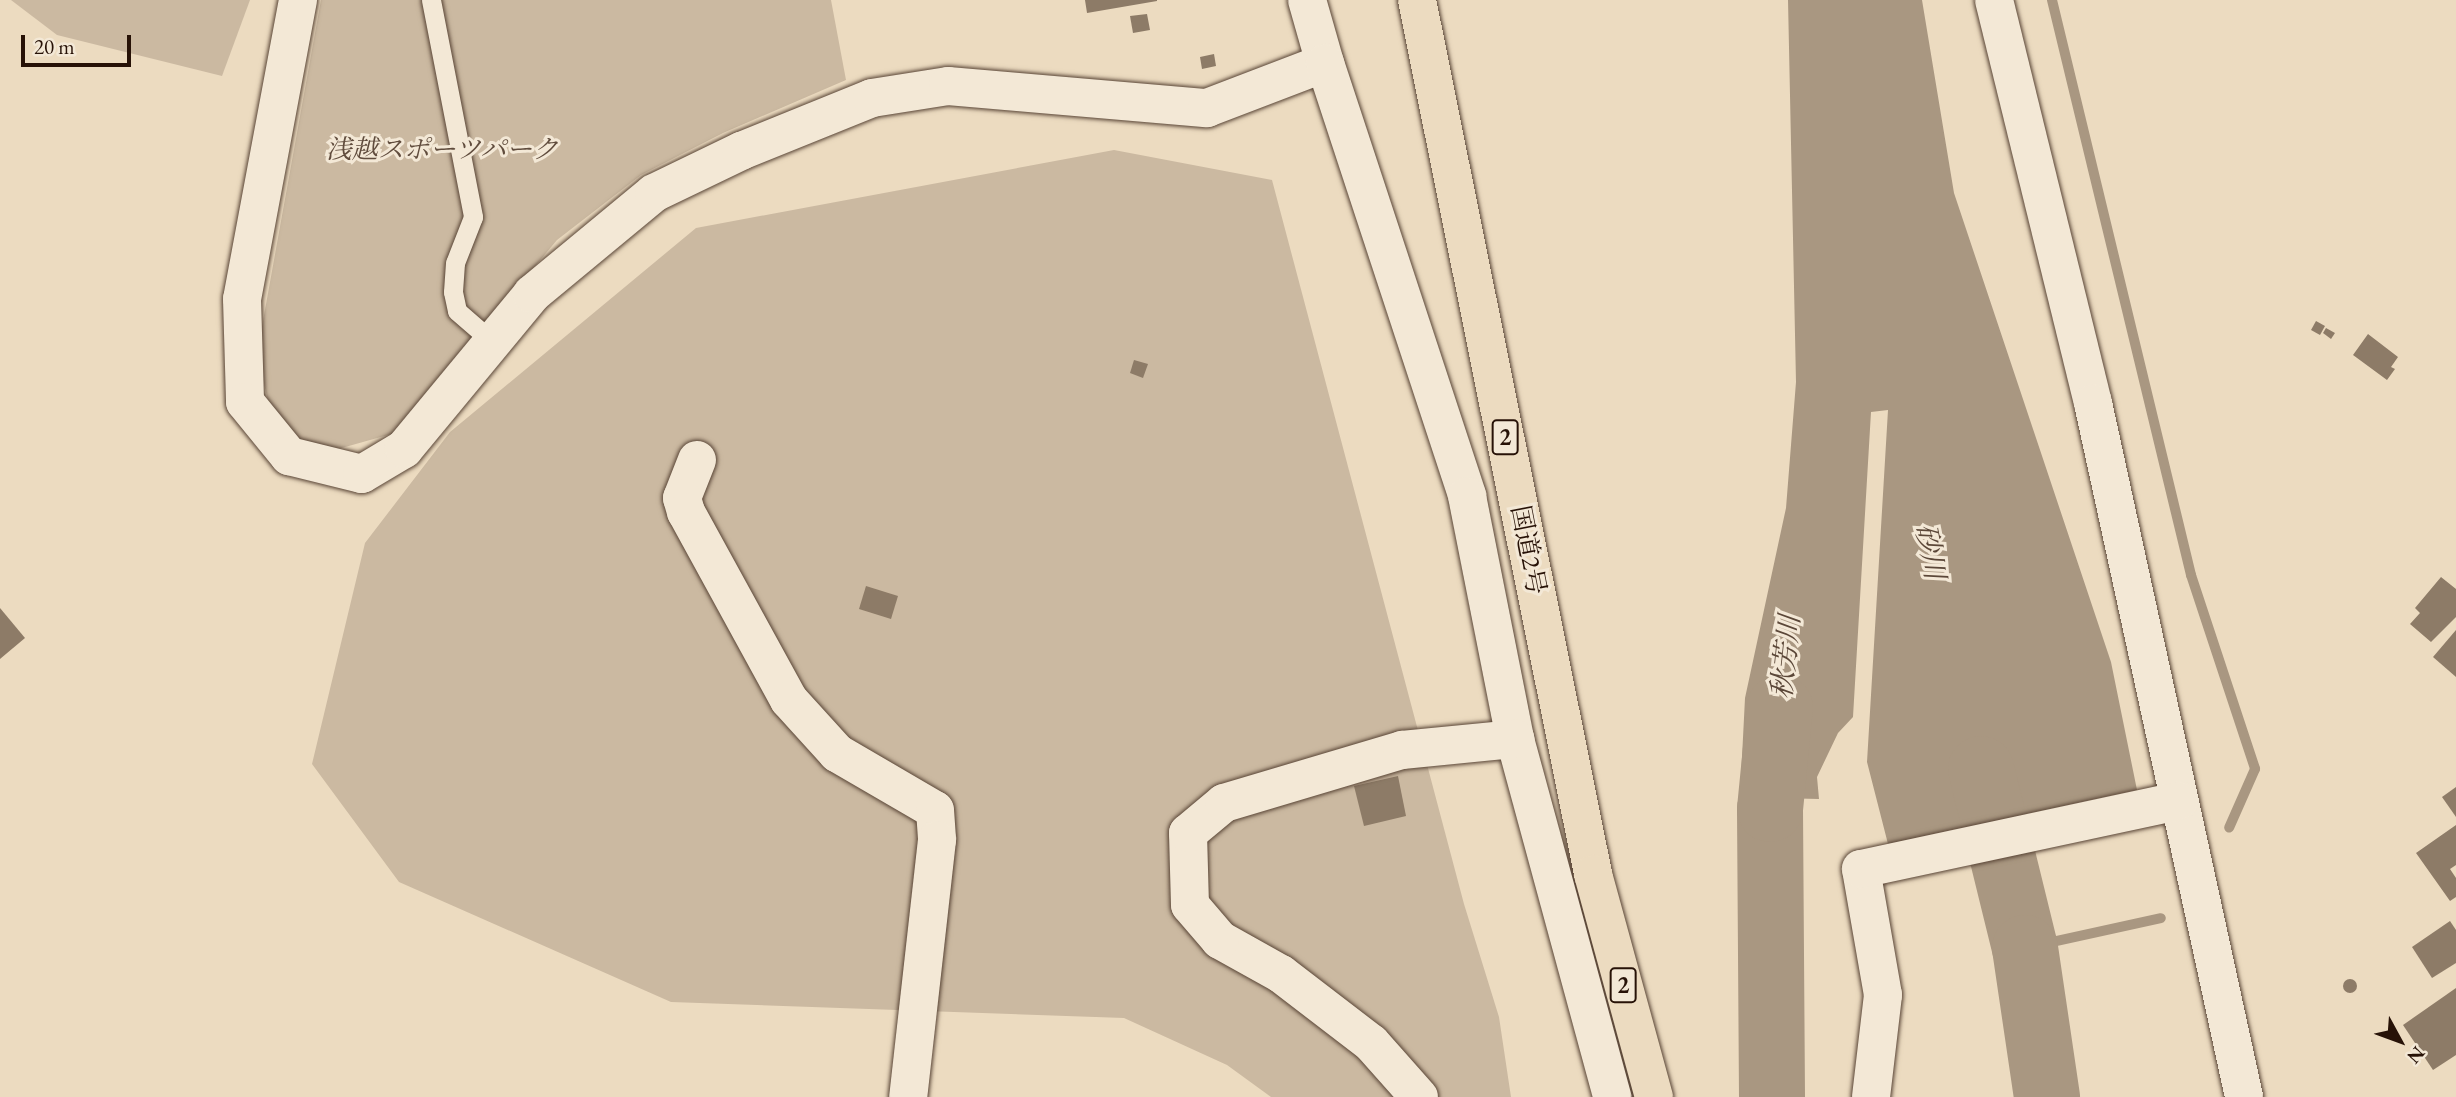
<!DOCTYPE html>
<html>
<head>
<meta charset="utf-8">
<style>
	body { margin:0 }
	#map { position:relative; width:2456px; height:1097px; overflow:hidden; background:#ecdbc0; font-family:"EB Garamond","Noto Serif JP",serif }
	div>[style] { position:absolute }
	.green>* { inset:0; background:#cbb9a1 }
	.water>* { inset:0; background:#a99781 }
	.stream>* { height:10px; margin:-5px; padding:0 5px; transform-origin:5px; border-radius:5px; background:#a99781 }
	.river>* { height:66px; margin:-33px; padding:0 33px; transform-origin:33px; border-radius:33px; background:#a99781 }
	.building>* { inset:0; background:#8d7b67 }
	.round { border-radius:50% }
	.roads { filter:drop-shadow(0 0 2px #584435) drop-shadow(0 0 2px #584435) }
	.lane>* { height:19px; margin:-9.5px; padding:0 9.5px; transform-origin:9.5px; border-radius:9.5px; background:#f3e8d6 }
	.street>* { height:38px; margin:-19px; padding:0 19px; transform-origin:19px; border-radius:19px; background:#f3e8d6 }
	.highway>* { height:38px; margin:-19px; padding:0 19px; transform-origin:19px; border-radius:19px; background:#ecdbc0 }
	span { translate:-50% -50%; white-space:nowrap; text-align:center; line-height:1.15; -webkit-text-stroke:6px #f3e8d6; paint-order:stroke }
	.shield-label span { padding:2px 5px; background:#f3e8d6; border:2px solid; border-radius:5px; -webkit-text-stroke-width:0 }
	.shield-label { font-size:24px; color:#271207; font-weight:700 }
	.park-label { font-size:26px; color:#604c3d; font-style:italic }
	.street-label { font-size:26px; color:#271207 }
	.water-label { font-size:28px; color:#5b4738; font-style:italic }
	.north { position:absolute; left:2365px; top:1006px; width:70px; height:70px; -webkit-text-stroke:5px #f3e8d6; paint-order:stroke; rotate:131deg; font-size:19px; font-weight:700; line-height:28px; text-align:center; color:#271207 }
	.north::after { content:''; display:block; margin:auto; width:24px; height:32px; background:#271207; clip-path:polygon(50% 0,100% 100%,50% 72%,0 100%) }
	.scale { position:absolute; left:21px; top:35px; width:110px; height:32px; box-sizing:border-box; border:4px solid #271207; border-top:0; padding-left:9px; font-size:21px; line-height:24px; white-space:nowrap; color:#271207; -webkit-text-stroke:5px #f3e8d6; paint-order:stroke }
</style>
</head>
<body>
<div id="map">
	<div class="green">
		<i style="clip-path:polygon(11px 0,250px 0,222px 76px,57px 35px)"></i>
		<i style="clip-path:polygon(321px 0,831px 0,846px 80px,723px 133px,641px 175px,557px 240px,395px 433px,338px 449px,293px 438px,270px 409px,257px 354px)"></i>
		<i style="clip-path:polygon(1114px 150px,1272px 180px,1464px 904px,1499px 1017px,1511px 1097px,1271px 1097px,1227px 1065px,1124px 1018px,671px 1002px,399px 882px,312px 764px,365px 543px,450px 432px,696px 228px)"></i>
	</div>
	<div class="water">
		<i style="clip-path:polygon(1788px 0,1922px 0,1954px 193px,2111px 662px,2137px 790px,1888px 844px,1867px 762px,1888px 410px,1871px 412px,1853px 717px,1838px 733px,1817px 777px,1819px 799px,1740px 797px,1745px 698px,1786px 508px,1796px 382px)"></i>
	</div>
	<div class="stream">
		<i style="left:2052px;top:0;width:592px;rotate:76.41deg"></i>
		<i style="left:2191px;top:575px;width:204px;rotate:71.7deg"></i>
		<i style="left:2255px;top:769px;width:64px;rotate:113.8deg"></i>
		<i style="left:2025px;top:948px;width:139px;rotate:-12.4deg"></i>
	</div>
	<div class="river">
		<i style="left:1981px;top:769px;width:184px;rotate:76.2deg"></i>
		<i style="left:2025px;top:948px;width:151px;rotate:81.6deg"></i>
		<i style="left:1772px;top:1097px;width:288px;rotate:-90.4deg"></i>
		<i style="left:1770px;top:809px;width:102px;rotate:-84.4deg"></i>
	</div>
	<div class="building">
		<i style="clip-path:polygon(1085px 0,1157px 0,1157px 1px,1087px 13px)"></i>
		<i style="clip-path:polygon(1147px 14px,1150px 30px,1133px 33px,1130px 16px)"></i>
		<i style="clip-path:polygon(1214px 54px,1216px 66px,1202px 69px,1200px 57px)"></i>
		<i style="clip-path:polygon(2316px 321px,2325px 326px,2320px 335px,2311px 330px)"></i>
		<i style="clip-path:polygon(2326px 328px,2335px 333px,2331px 339px,2323px 333px)"></i>
		<i style="clip-path:polygon(2368px 334px,2398px 357px,2391px 367px,2395px 369px,2387px 380px,2353px 355px)"></i>
		<i style="clip-path:polygon(1134px 360px,1148px 364px,1143px 378px,1130px 373px)"></i>
		<i style="clip-path:polygon(2441px 577px,2456px 589px,2456px 617px,2431px 642px,2410px 624px,2420px 613px,2415px 608px)"></i>
		<i style="clip-path:polygon(866px 586px,898px 596px,891px 619px,859px 609px)"></i>
		<i style="clip-path:polygon(0 608px,25px 638px,0 659px)"></i>
		<i style="clip-path:polygon(2456px 630px,2456px 677px,2433px 657px)"></i>
		<i style="clip-path:polygon(1398px 776px,1406px 816px,1364px 826px,1354px 786px)"></i>
		<i style="clip-path:polygon(2456px 787px,2456px 817px,2442px 797px)"></i>
		<i style="clip-path:polygon(2456px 825px,2456px 865px,2450px 869px,2456px 878px,2456px 897px,2450px 901px,2416px 853px)"></i>
		<i style="clip-path:polygon(2450px 921px,2456px 930px,2456px 963px,2432px 978px,2412px 947px)"></i>
		<i class="round" style="left:2343px;top:979px;width:14px;height:14px"></i>
		<i style="clip-path:polygon(2456px 988px,2456px 1055px,2433px 1070px,2403px 1025px)"></i>
	</div>
	<div class="roads">
		<div class="lane">
			<i style="left:431px;top:0;width:221px;rotate:79deg"></i>
			<i style="left:473px;top:217px;width:49px;rotate:111.4deg"></i>
			<i style="left:455px;top:263px;width:29px;rotate:94deg"></i>
			<i style="left:453px;top:292px;width:19px;rotate:78deg"></i>
			<i style="left:457px;top:311px;width:49px;rotate:40.9deg"></i>
		</div>
		<div class="street">
			<i style="left:298px;top:0;width:304px;rotate:100.6deg"></i>
			<i style="left:242px;top:299px;width:103px;rotate:88.3deg"></i>
			<i style="left:245px;top:402px;width:70px;rotate:50.8deg"></i>
			<i style="left:289px;top:456px;width:75px;rotate:13.9deg"></i>
			<i style="left:362px;top:474px;width:49px;rotate:-30.8deg"></i>
			<i style="left:404px;top:449px;width:201px;rotate:-50.4deg"></i>
			<i style="left:532px;top:294px;width:158px;rotate:-39.6deg"></i>
			<i style="left:654px;top:193px;width:97px;rotate:-25.8deg"></i>
			<i style="left:741px;top:151px;width:141px;rotate:-22deg"></i>
			<i style="left:872px;top:98px;width:77px;rotate:-9deg"></i>
			<i style="left:948px;top:86px;width:260px;rotate:4.9deg"></i>
			<i style="left:1207px;top:108px;width:126px;rotate:-20.9deg"></i>
			<i style="left:1307px;top:0;width:66px;rotate:74.1deg"></i>
			<i style="left:1325px;top:63px;width:456px;rotate:71.8deg"></i>
			<i style="left:1467px;top:496px;width:248px;rotate:78.8deg"></i>
			<i style="left:1515px;top:739px;width:371px;rotate:74.8deg"></i>
			<i style="left:1994px;top:0;width:415px;rotate:76.2deg"></i>
			<i style="left:2093px;top:403px;width:710px;rotate:77.72deg"></i>
			<i style="left:697px;top:460px;width:41px;rotate:111.5deg"></i>
			<i style="left:682px;top:498px;width:15px;rotate:74deg"></i>
			<i style="left:686px;top:512px;width:214px;rotate:61.3deg"></i>
			<i style="left:789px;top:700px;width:72px;rotate:47.8deg"></i>
			<i style="left:837px;top:753px;width:113px;rotate:30.2deg"></i>
			<i style="left:935px;top:810px;width:30px;rotate:86deg"></i>
			<i style="left:937px;top:840px;width:259px;rotate:96.4deg"></i>
			<i style="left:1419px;top:1097px;width:72px;rotate:-131.6deg"></i>
			<i style="left:1371px;top:1043px;width:113px;rotate:-142.5deg"></i>
			<i style="left:1281px;top:974px;width:70px;rotate:-150.9deg"></i>
			<i style="left:1220px;top:940px;width:46px;rotate:-130.6deg"></i>
			<i style="left:1190px;top:905px;width:72px;rotate:-91.6deg"></i>
			<i style="left:1188px;top:833px;width:47px;rotate:-39.8deg"></i>
			<i style="left:1224px;top:803px;width:186px;rotate:-16.6deg"></i>
			<i style="left:1402px;top:750px;width:114px;rotate:-5.6deg"></i>
			<i style="left:1871px;top:1097px;width:103px;rotate:-83.3deg"></i>
			<i style="left:1883px;top:995px;width:128px;rotate:-99.9deg"></i>
			<i style="left:1861px;top:869px;width:325px;rotate:-12.1deg"></i>
		</div>
		<div class="highway">
			<i style="left:1417px;top:0;width:892px;rotate:78.61deg"></i>
			<i style="left:1593px;top:874px;width:231px;rotate:74.7deg"></i>
		</div>
	</div>
	<div class="shield-label">
		<span style="left:1505px;top:437px">2</span>
		<span style="left:1623px;top:985px">2</span>
	</div>
	<div class="park-label">
		<span style="left:442px;top:150px">浅越スポーツパーク</span>
	</div>
	<div class="street-label">
		<span style="left:1528px;top:550px;rotate:79deg">国道2号</span>
	</div>
	<div class="water-label">
		<span style="left:1931px;top:551px;rotate:79deg">砂川</span>
		<span style="left:1785px;top:657px;rotate:-84deg">秋芳川</span>
	</div>
	<div class="north">N</div>
	<div class="scale">20 m</div>
</div>
</body>
</html>
